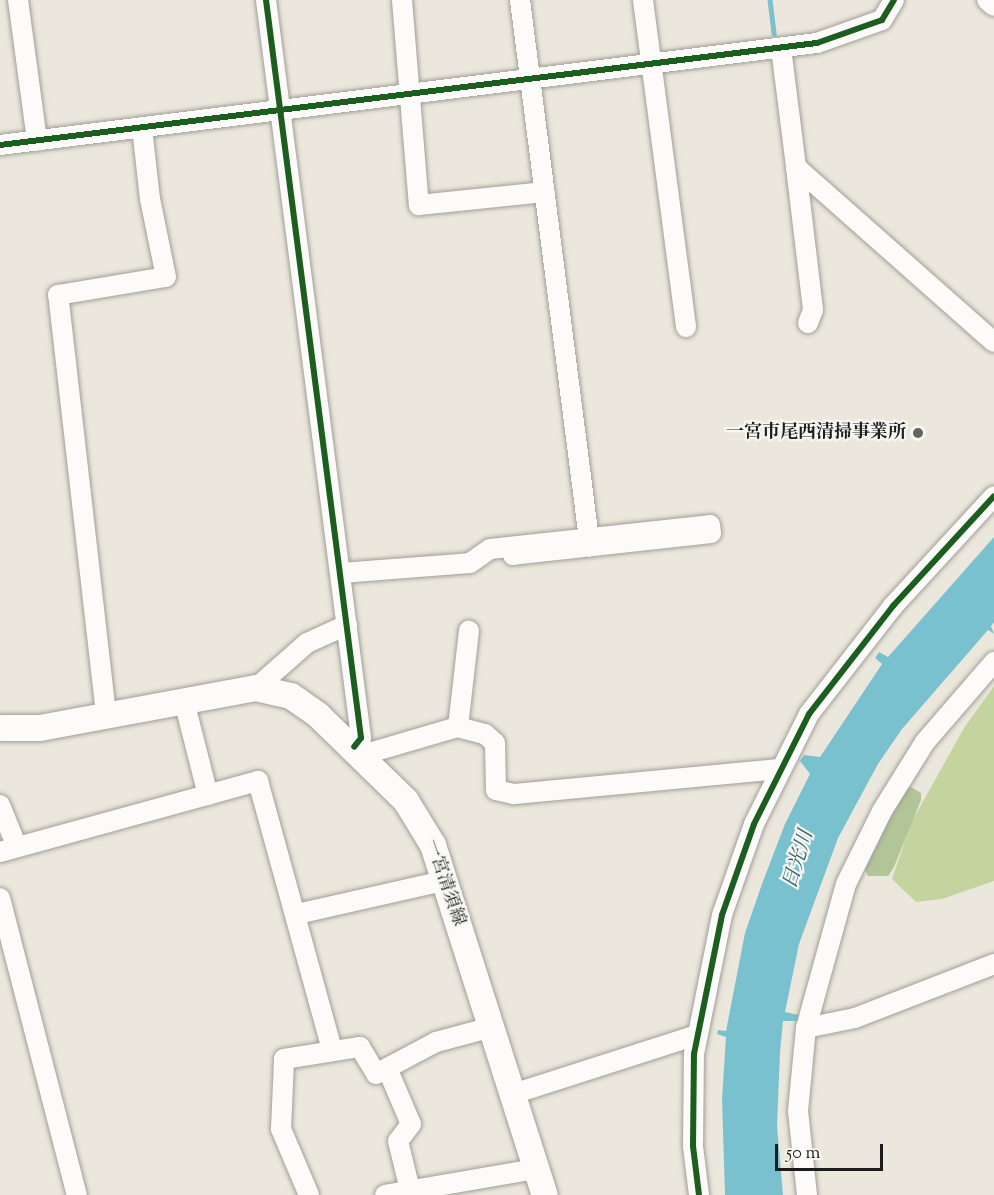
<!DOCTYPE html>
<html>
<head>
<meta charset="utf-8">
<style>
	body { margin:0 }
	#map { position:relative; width:994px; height:1195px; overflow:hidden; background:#ebe7dc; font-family:"Sorts Mill Goudy","Noto Serif JP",serif }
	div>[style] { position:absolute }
	.green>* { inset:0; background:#c4d49f }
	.forest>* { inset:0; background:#b2c598 }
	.water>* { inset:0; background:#7ac1cf }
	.stream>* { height:4.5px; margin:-2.25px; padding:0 2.25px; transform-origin:2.25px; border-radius:2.25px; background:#7ac1cf }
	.roads { filter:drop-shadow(0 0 2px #a19e98) drop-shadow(0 0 2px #a19e98) }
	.minor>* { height:20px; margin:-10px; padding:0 10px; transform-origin:10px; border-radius:10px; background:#fcfbfa }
	.major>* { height:26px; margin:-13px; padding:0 13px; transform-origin:13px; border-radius:13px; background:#fcfbfa }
	.cycleway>* { height:6px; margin:-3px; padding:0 3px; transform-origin:3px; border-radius:3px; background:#1b5e20 }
	.dots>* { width:16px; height:16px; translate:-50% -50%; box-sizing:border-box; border:3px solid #f6f6f2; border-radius:50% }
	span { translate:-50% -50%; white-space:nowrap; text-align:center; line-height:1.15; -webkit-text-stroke:4.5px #f6f6f2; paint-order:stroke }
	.poi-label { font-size:18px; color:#1c1c1c; font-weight:700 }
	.right { translate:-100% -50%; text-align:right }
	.street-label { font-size:18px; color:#1c1c1c }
	.water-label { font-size:20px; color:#315f6a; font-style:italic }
	.scale { position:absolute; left:775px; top:1144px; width:108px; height:27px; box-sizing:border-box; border:3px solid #1c1c1c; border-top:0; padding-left:8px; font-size:18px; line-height:21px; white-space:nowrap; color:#1c1c1c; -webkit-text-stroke:4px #f6f6f2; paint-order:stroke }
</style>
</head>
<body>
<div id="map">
	<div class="green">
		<i style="clip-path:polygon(994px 686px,994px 881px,942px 899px,916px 902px,892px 879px,911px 823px,964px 728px)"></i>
	</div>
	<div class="forest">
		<i style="clip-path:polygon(911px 787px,921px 793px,921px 800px,894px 867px,888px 876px,868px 876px,863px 866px,905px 789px)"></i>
	</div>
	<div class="water">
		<i style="clip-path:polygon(994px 537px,994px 622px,991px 626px,994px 634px,988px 630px,902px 729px,878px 764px,838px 838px,799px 944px,785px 1012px,799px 1015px,799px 1021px,783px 1021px,780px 1052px,777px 1126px,783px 1195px,725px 1195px,722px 1099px,726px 1037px,717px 1034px,718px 1030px,726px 1031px,745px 933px,762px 884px,785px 824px,810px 774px,800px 761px,804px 755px,820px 757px,882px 664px,875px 658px,879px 652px,888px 657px)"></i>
	</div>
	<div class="stream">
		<i style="left:770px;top:0;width:34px;rotate:83deg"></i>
	</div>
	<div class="roads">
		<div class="minor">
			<i style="left:18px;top:0;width:142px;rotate:82.3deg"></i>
			<i style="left:266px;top:0;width:744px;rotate:82.66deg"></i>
			<i style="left:361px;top:738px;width:11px;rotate:128deg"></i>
			<i style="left:402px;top:0;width:206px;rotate:85.3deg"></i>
			<i style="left:419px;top:205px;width:126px;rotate:-5.9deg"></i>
			<i style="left:520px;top:0;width:551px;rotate:82.71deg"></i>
			<i style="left:643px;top:0;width:330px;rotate:82.5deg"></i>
			<i style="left:987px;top:0;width:9px;rotate:41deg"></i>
			<i style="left:781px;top:48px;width:120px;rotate:82.8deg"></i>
			<i style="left:796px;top:167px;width:264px;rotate:41.5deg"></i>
			<i style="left:0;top:145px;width:823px;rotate:-7.12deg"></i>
			<i style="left:817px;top:43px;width:69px;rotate:-19.5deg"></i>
			<i style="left:882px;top:20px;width:23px;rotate:-59deg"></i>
			<i style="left:796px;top:167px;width:144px;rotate:83.2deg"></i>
			<i style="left:813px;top:310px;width:14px;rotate:111deg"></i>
			<i style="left:341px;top:573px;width:129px;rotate:-4.4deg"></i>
			<i style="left:470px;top:563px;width:24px;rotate:-35deg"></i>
			<i style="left:490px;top:549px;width:221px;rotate:-6.2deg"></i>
			<i style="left:710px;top:525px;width:8px;rotate:83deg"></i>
			<i style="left:711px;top:533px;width:199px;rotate:173.7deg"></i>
			<i style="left:513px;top:555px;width:8px;rotate:-97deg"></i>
			<i style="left:256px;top:688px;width:68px;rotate:-41.4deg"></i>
			<i style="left:307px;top:643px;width:44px;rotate:-24.2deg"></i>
			<i style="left:184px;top:701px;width:97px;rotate:75.7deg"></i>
			<i style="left:106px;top:714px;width:422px;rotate:-96.5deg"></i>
			<i style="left:58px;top:295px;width:109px;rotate:-9.5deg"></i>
			<i style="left:166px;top:277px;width:80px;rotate:-101.6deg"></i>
			<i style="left:150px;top:199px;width:71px;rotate:-96.4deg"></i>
			<i style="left:458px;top:727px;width:97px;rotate:-83.5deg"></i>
			<i style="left:362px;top:755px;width:100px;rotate:-16.3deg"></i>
			<i style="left:458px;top:727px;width:28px;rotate:15deg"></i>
			<i style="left:485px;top:734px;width:13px;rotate:42deg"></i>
			<i style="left:495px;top:743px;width:47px;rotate:88.8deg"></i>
			<i style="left:496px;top:790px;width:18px;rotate:13deg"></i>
			<i style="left:514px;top:794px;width:267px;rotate:-5.4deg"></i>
			<i style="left:0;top:805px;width:45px;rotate:68deg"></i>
			<i style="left:0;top:852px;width:268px;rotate:-15.4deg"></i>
			<i style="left:258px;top:781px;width:279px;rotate:74.6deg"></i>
			<i style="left:0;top:898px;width:307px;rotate:75.5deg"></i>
			<i style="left:297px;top:914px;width:151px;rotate:-12.7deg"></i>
			<i style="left:806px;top:1028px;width:50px;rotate:-11.5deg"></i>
			<i style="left:855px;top:1018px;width:149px;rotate:-21.2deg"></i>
			<i style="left:387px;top:1068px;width:61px;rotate:66.8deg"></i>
			<i style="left:411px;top:1124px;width:21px;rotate:127deg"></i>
			<i style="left:398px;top:1141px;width:50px;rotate:76.2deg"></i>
			<i style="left:513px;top:1094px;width:193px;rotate:-17.8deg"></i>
			<i style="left:309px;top:1195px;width:72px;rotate:-113deg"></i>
			<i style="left:281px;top:1129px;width:70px;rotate:-87.5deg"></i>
			<i style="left:284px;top:1059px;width:77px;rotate:-9deg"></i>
			<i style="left:360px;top:1047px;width:31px;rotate:59deg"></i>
			<i style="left:376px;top:1074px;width:68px;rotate:-28.1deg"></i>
			<i style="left:436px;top:1042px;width:58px;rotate:-15deg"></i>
			<i style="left:385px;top:1195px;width:152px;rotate:-9.8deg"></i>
			<i style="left:699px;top:1195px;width:49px;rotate:-97deg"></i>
			<i style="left:693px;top:1146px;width:92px;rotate:-89.4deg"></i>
			<i style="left:694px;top:1054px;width:142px;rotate:-78.6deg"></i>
			<i style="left:722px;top:915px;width:96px;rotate:-70.6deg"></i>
			<i style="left:754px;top:824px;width:123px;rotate:-63.4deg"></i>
			<i style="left:809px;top:714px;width:137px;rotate:-52.1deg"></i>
			<i style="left:893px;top:606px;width:149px;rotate:-47.4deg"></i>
			<i style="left:807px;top:1195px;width:84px;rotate:-96.1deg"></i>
			<i style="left:798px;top:1111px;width:83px;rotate:-84.5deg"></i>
			<i style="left:806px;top:1028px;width:149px;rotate:-74.5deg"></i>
			<i style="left:846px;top:884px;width:81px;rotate:-63.7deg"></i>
			<i style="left:882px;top:811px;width:81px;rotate:-58.1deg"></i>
			<i style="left:925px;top:742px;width:106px;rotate:-49.2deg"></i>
		</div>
		<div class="major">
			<i style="left:0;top:728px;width:40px"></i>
			<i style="left:40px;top:728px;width:220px;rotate:-10.5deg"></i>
			<i style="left:256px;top:688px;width:36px;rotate:13deg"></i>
			<i style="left:291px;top:696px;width:33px;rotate:35deg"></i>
			<i style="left:318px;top:715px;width:123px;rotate:44.3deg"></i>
			<i style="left:406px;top:801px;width:52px;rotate:58.5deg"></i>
			<i style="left:433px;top:845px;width:367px;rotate:72.3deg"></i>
		</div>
	</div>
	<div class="cycleway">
		<i style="left:266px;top:0;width:744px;rotate:82.66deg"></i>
		<i style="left:361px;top:738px;width:11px;rotate:128deg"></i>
		<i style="left:0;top:145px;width:823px;rotate:-7.12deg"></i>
		<i style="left:817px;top:43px;width:69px;rotate:-19.5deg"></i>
		<i style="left:882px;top:20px;width:23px;rotate:-59deg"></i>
		<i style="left:699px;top:1195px;width:49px;rotate:-97deg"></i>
		<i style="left:693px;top:1146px;width:92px;rotate:-89.4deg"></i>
		<i style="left:694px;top:1054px;width:142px;rotate:-78.6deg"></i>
		<i style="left:722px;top:915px;width:96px;rotate:-70.6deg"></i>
		<i style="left:754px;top:824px;width:123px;rotate:-63.4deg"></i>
		<i style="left:809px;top:714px;width:137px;rotate:-52.1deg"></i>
		<i style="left:893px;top:606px;width:149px;rotate:-47.4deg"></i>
	</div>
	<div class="dots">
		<i style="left:918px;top:433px;background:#64635f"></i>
	</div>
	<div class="poi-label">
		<span class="right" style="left:906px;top:433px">一宮市尾西清掃事業所</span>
	</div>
	<div class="street-label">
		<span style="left:444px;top:883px;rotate:71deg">一宮清須線</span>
	</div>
	<div class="water-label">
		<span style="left:799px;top:860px;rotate:-73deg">日光川</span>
	</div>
	<div class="scale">50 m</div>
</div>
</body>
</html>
